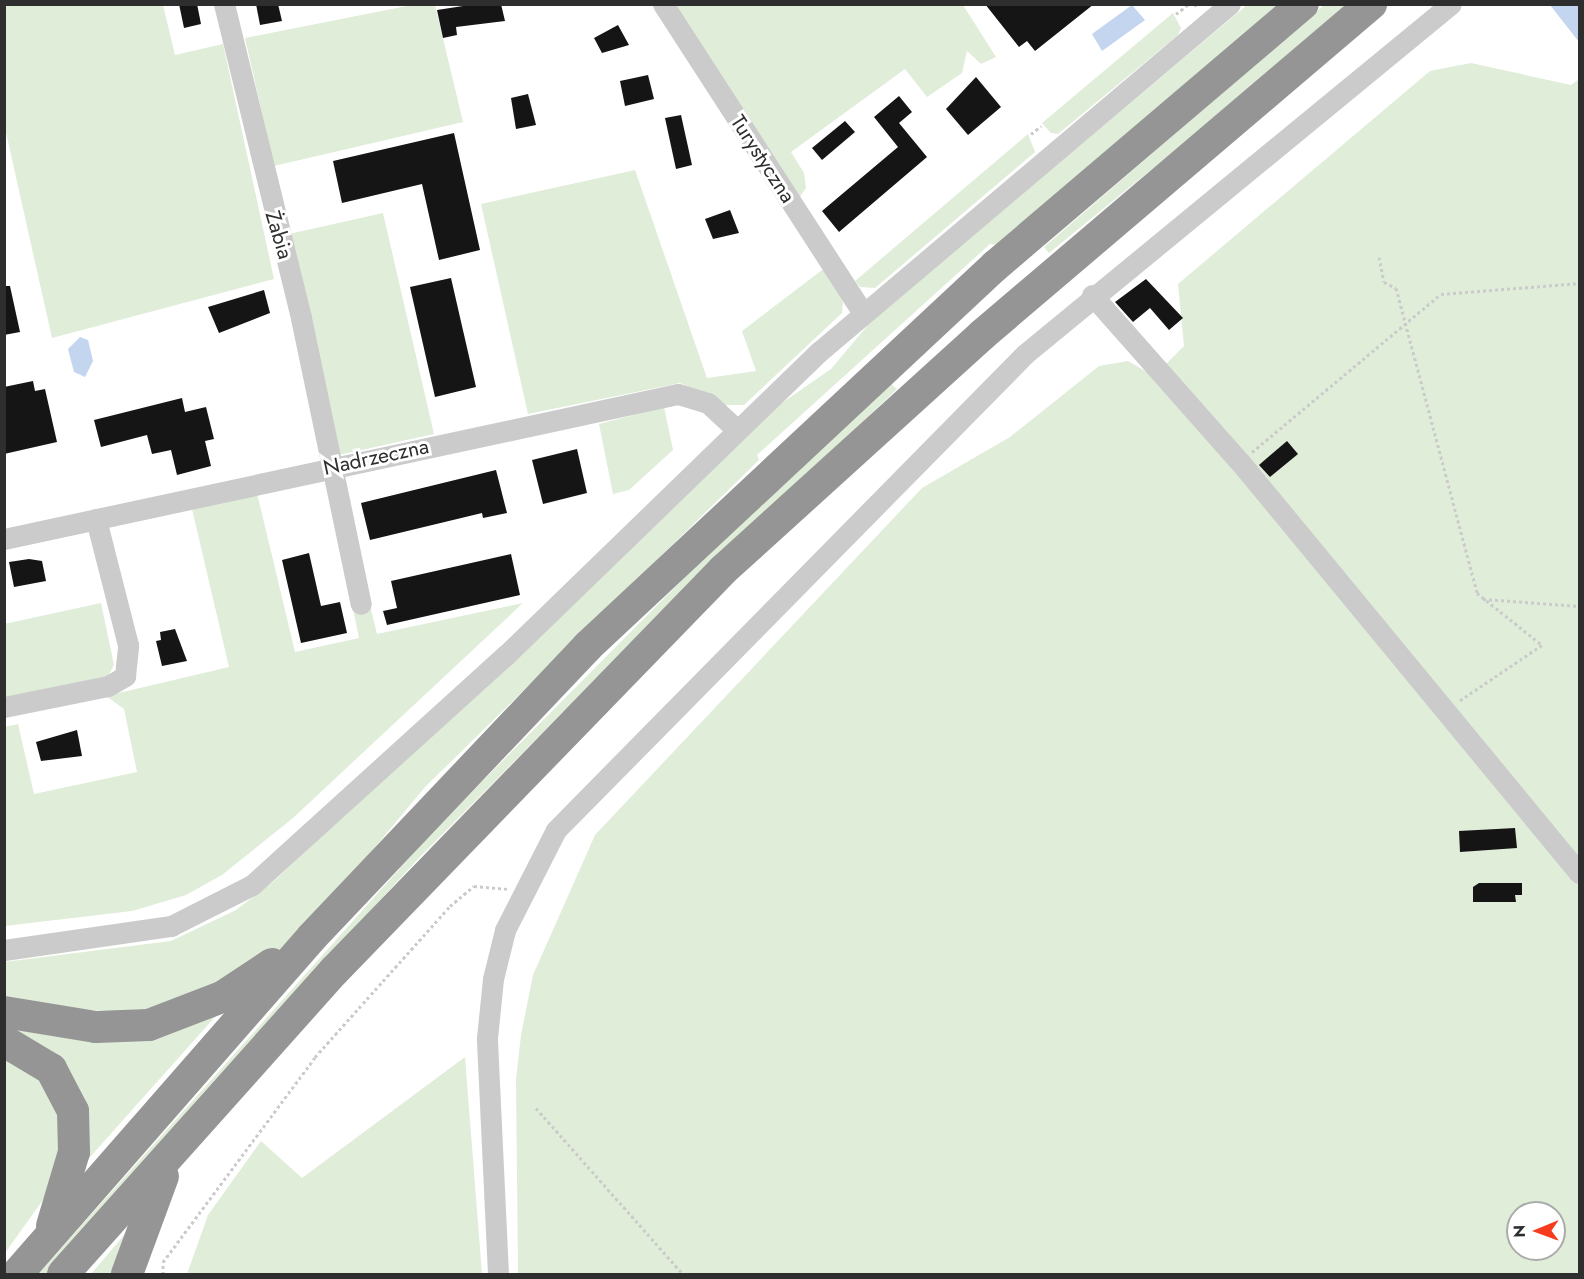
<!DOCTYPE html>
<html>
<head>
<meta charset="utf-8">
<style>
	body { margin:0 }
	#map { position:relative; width:1584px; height:1279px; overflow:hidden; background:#fff; font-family:Jost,sans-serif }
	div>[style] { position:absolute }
	.green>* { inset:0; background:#e0edd9 }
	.water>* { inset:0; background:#c4d5ef }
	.building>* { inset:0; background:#151515 }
	.path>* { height:3px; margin-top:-1.5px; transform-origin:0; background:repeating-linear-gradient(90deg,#cbcbcb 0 3px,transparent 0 6px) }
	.minor>* { height:21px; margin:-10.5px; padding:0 10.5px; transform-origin:10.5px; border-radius:10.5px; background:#cbcbcb }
	.highway>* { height:32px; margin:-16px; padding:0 16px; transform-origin:16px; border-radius:16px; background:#959595 }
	span { translate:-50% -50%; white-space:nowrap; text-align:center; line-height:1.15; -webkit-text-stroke:6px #fff; paint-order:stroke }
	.street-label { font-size:21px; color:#2e2e2e }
	.frame { position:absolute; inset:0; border:6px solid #2e2e2e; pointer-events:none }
	.north { position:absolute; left:1506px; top:1201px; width:60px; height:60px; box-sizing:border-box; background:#fff; border:2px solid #ababab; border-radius:50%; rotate:269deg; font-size:16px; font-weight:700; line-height:24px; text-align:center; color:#2e2e2e }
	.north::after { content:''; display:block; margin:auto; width:21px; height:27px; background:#f63c1e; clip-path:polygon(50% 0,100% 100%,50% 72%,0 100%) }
</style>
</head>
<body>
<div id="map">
	<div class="green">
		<i style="clip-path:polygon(4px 5px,163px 5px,175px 55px,223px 44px,274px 279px,52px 338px,5px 128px)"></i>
		<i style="clip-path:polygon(412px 5px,435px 5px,463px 122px,274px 166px,245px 38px)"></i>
		<i style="clip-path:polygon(673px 5px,963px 5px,996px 57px,981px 64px,967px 51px,962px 73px,927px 97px,905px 69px,791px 152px,804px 173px,806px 188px,797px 201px)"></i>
		<i style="clip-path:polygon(1247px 5px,1282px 5px,997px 245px,990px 244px,757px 455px,759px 460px,425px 787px,308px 928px,262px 966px,153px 1014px,5px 1004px,4px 962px,171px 941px,236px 910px,274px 881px,763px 416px,831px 369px,873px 319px)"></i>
		<i style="clip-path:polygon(1324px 5px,1353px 5px,1049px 253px,1044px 247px)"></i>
		<i style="clip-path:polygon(1173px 13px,1181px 28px,1178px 35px,1058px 134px,1051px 133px,1042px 123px)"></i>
		<i style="clip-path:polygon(evenodd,1471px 63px,1571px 85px,1579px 79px,1579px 1274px,518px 1274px,516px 1079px,521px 1035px,533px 975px,595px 835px,922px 488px,1010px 437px,1099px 366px,1128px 361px,1154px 376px,1184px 346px,1178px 284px,1430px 71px,1471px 63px,1518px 1213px,1554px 1213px,1554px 1249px,1518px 1249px,1518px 1213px)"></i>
		<i style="clip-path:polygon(1028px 134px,1035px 152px,875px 288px,860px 287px,855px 281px)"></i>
		<i style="clip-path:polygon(635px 170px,707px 378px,756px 371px,742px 331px,826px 267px,843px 302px,842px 313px,744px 405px,725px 405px,680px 383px,528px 414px,481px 204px)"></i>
		<i style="clip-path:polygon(383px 213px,434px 434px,339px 455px,289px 234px)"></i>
		<i style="clip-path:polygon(891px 384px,897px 389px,628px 646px,419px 858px,202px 1094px,48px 1274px,38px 1274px,435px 829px,708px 554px)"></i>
		<i style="clip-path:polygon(664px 407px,673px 450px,629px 490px,613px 494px,599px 424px)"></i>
		<i style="clip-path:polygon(257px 493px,295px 652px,359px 638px,353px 609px,370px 605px,377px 634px,523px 603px,293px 818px,222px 875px,186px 895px,132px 911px,5px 926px,4px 727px,18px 724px,34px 794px,137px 772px,124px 709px,106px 696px,229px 667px,192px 509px)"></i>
		<i style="clip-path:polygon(101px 603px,114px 665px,108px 676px,5px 699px,4px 624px)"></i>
		<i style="clip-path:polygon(223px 1008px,82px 1166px,86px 1133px,5px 1032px,22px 1023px)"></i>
		<i style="clip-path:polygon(4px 1051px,52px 1088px,64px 1138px,55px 1183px,5px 1253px)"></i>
		<i style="clip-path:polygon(465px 1057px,482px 1274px,187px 1274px,208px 1215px,261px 1141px,302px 1178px)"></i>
		<i style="clip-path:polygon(132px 1226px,120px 1274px,91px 1274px,119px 1241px)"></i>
	</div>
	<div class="water">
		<i style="clip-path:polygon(1132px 5px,1145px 20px,1102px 51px,1092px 34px)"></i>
		<i style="clip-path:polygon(1550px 5px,1579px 5px,1579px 42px)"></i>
		<i style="clip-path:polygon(80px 337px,88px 340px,93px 361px,85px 377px,74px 372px,68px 349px)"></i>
	</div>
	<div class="building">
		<i style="clip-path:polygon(179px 4px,197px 4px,201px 24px,184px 28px)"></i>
		<i style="clip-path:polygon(256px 4px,278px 4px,282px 21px,260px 25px)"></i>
		<i style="clip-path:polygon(476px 4px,501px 4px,505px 21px,456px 27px,457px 35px,443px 38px,437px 10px)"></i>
		<i style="clip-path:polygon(985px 4px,1094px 4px,1035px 51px,1027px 41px,1019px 47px)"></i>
		<i style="clip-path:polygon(618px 25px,629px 45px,602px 53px,594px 38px)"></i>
		<i style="clip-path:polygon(648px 75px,654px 99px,625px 106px,620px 81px)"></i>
		<i style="clip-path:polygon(976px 77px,1001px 107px,968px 135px,946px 109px)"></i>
		<i style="clip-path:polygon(528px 94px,536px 125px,516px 129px,511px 98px)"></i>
		<i style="clip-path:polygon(899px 96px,912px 112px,899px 123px,927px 157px,839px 232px,822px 211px,898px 147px,874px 117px)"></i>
		<i style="clip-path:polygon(681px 115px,692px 165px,676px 169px,665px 118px)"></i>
		<i style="clip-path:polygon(845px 121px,855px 132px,822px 160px,812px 148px)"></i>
		<i style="clip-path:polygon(454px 133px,480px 250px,439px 260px,422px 184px,342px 203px,333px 161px)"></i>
		<i style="clip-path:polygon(730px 210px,739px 233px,713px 239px,705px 219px)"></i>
		<i style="clip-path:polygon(451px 278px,476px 387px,435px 397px,410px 287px)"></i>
		<i style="clip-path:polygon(1146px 279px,1183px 318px,1169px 330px,1150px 308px,1133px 322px,1115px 302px)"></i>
		<i style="clip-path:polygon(4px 286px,10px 286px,20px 332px,4px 335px)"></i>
		<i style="clip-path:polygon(264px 290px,270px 313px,219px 333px,208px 307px)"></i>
		<i style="clip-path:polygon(33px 381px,35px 391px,45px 389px,57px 442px,4px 454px,4px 387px)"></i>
		<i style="clip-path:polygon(182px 398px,185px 412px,206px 407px,214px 439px,205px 441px,211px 466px,177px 475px,171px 450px,152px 454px,147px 435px,101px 447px,94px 420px)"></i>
		<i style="clip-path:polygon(1287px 441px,1298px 454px,1270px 477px,1259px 465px)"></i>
		<i style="clip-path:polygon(577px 449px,587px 493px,543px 504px,532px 460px)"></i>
		<i style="clip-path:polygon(496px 470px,507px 513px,483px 518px,482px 513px,370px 540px,361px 503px)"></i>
		<i style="clip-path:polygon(309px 553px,321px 606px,340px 602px,347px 633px,301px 643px,282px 560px)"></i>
		<i style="clip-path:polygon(511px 554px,520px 595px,387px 625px,383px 611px,397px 608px,391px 581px)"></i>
		<i style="clip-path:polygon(29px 559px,42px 561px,46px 581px,14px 587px,9px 562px)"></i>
		<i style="clip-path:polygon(175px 629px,187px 661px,162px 666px,156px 641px,161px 640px,160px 632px)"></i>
		<i style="clip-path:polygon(77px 730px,82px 756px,41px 761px,36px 742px)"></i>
		<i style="clip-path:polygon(1515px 828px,1517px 848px,1460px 852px,1459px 831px)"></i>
		<i style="clip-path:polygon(1479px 883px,1522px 883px,1522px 895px,1515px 895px,1516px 902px,1473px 902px,1473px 887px)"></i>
	</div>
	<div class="path">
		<i style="left:1194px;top:6px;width:4px;rotate:-34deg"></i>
		<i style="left:1176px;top:14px;width:16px;rotate:-38deg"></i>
		<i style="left:1031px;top:134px;width:13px;rotate:-39deg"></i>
		<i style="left:1379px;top:257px;width:25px;rotate:79deg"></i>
		<i style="left:1384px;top:282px;width:13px;rotate:27deg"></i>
		<i style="left:1396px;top:288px;width:316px;rotate:75.1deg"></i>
		<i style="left:1477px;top:593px;width:83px;rotate:38.7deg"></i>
		<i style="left:1542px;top:645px;width:100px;rotate:146deg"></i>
		<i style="left:1252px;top:452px;width:246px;rotate:-39.9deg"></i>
		<i style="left:1441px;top:294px;width:139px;rotate:-4.5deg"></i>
		<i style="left:1483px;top:599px;width:97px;rotate:4.1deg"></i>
		<i style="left:536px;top:1108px;width:222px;rotate:48.5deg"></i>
		<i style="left:163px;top:1274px;width:12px;rotate:-90deg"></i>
		<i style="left:163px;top:1262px;width:255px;rotate:-53.4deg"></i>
		<i style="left:315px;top:1057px;width:203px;rotate:-48.2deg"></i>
		<i style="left:450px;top:906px;width:31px;rotate:-40deg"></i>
		<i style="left:474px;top:886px;width:33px;rotate:5deg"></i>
	</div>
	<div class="minor">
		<i style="left:224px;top:4px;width:323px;rotate:76.2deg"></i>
		<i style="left:301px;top:318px;width:292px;rotate:78.2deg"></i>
		<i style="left:663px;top:4px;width:368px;rotate:57.1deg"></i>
		<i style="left:1092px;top:295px;width:223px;rotate:48.5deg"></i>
		<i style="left:1240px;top:462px;width:533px;rotate:50.48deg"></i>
		<i style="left:4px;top:539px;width:689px;rotate:-12.14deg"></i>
		<i style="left:678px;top:394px;width:31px;rotate:17deg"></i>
		<i style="left:708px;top:403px;width:40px;rotate:43deg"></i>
		<i style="left:4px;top:707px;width:106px;rotate:-11.4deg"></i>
		<i style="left:108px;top:686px;width:20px;rotate:-30deg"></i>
		<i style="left:125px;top:676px;width:31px;rotate:-84deg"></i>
		<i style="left:128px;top:645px;width:130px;rotate:-104.3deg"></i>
		<i style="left:4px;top:950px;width:169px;rotate:-8.2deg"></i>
		<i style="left:171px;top:926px;width:91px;rotate:-26.8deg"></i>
		<i style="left:252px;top:885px;width:343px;rotate:-42.2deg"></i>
		<i style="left:506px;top:655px;width:437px;rotate:-44.1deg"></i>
		<i style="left:820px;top:351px;width:537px;rotate:-40.24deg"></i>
		<i style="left:498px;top:1274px;width:236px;rotate:-92.7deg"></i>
		<i style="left:487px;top:1038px;width:59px;rotate:-84.2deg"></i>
		<i style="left:493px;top:979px;width:50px;rotate:-76.2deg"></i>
		<i style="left:505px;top:930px;width:112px;rotate:-63deg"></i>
		<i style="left:556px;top:830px;width:668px;rotate:-45.42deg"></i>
		<i style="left:1025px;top:354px;width:551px;rotate:-39.41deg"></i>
	</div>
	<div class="highway">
		<i style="left:4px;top:1012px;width:93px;rotate:9.3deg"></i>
		<i style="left:96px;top:1027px;width:53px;rotate:-2.2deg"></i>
		<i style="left:149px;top:1025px;width:78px;rotate:-21deg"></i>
		<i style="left:222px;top:997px;width:60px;rotate:-33.4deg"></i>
		<i style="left:4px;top:1041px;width:55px;rotate:30.8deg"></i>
		<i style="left:51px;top:1069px;width:47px;rotate:62.4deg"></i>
		<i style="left:73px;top:1111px;width:41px;rotate:88.6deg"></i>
		<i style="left:74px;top:1152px;width:77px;rotate:106.6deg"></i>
		<i style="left:17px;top:1274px;width:448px;rotate:-48.8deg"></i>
		<i style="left:312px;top:937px;width:401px;rotate:-46.5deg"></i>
		<i style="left:588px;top:646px;width:557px;rotate:-43.04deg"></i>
		<i style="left:995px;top:266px;width:404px;rotate:-40.4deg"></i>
		<i style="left:63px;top:1274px;width:407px;rotate:-48.2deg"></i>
		<i style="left:334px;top:971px;width:559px;rotate:-45.87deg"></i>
		<i style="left:723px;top:570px;width:350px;rotate:-42.2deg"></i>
		<i style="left:982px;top:335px;width:511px;rotate:-40.39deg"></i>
		<i style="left:127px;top:1274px;width:104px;rotate:-69.8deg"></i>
	</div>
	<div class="street-label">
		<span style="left:763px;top:159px;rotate:57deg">Turystyczna</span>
		<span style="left:279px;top:235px;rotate:73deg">Żabia</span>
		<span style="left:376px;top:457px;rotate:-12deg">Nadrzeczna</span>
	</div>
	<div class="frame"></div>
	<div class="north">N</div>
</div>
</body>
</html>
